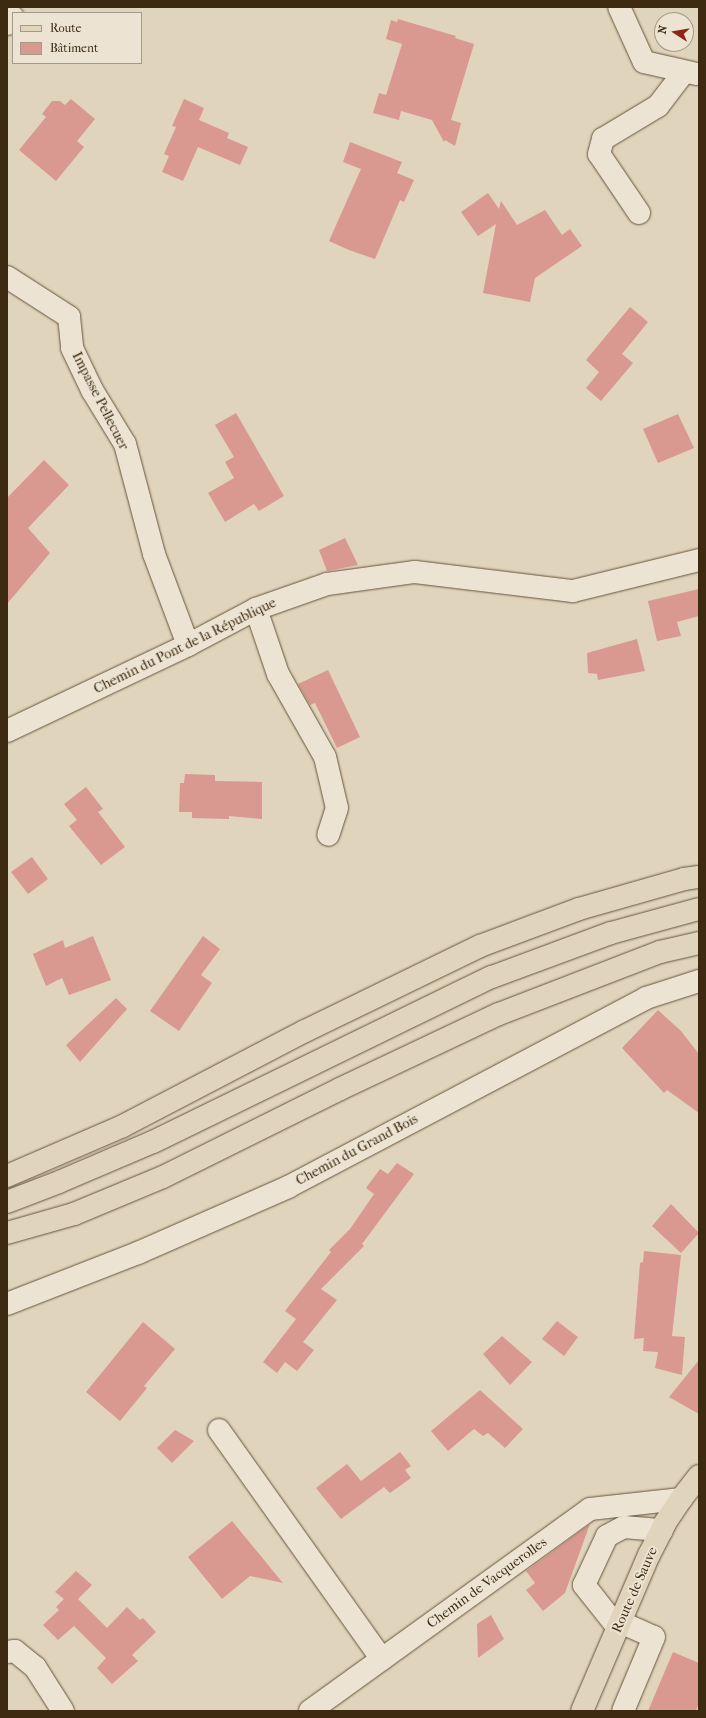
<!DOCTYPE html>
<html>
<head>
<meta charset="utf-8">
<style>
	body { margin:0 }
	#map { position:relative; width:706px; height:1718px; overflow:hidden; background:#e1d4bc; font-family:"IM FELL French Canon",serif }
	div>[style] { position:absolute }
	.building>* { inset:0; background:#da9990 }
	.roads { filter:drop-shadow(0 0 1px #66543b) drop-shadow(0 0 1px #66543b) }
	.minor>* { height:22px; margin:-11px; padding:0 11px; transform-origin:11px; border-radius:11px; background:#ece3d3 }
	.major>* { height:22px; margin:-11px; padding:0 11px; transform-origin:11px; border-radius:11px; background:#e1d4bc }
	span { translate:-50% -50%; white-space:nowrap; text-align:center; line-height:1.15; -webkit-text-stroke:4px #ece3d3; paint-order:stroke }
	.street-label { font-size:14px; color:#3d2a10 }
	.frame { position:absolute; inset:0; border:8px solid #3d2a10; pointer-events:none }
	.legend { position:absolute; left:12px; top:12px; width:130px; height:52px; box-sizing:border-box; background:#ece3d3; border:1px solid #a69985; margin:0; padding:5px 7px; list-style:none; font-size:12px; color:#3d2a10 }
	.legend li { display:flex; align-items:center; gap:8px; height:20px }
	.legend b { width:20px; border:1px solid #a69985 }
	.north { position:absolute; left:654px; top:12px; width:40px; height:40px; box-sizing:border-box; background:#ece3d3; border:1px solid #a69985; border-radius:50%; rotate:282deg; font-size:11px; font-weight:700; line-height:16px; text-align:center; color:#3d2a10 }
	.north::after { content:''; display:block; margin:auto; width:14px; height:18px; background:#8f2418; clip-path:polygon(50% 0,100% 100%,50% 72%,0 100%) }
</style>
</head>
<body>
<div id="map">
	<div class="building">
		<i style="clip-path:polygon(398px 19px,456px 36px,455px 38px,474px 44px,451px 120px,461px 123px,455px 146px,445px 140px,444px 142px,432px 120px,401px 111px,399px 120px,373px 113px,379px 93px,386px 95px,402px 44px,386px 39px,391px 20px,397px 22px)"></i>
		<i style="clip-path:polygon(71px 99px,95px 119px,77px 141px,84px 147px,56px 181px,19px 150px,46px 117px,42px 114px,52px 101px,60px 101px,65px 105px)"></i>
		<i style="clip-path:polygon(184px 99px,204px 108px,199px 120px,229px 133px,227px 138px,248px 147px,240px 165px,198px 147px,183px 181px,162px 172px,169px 156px,164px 154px,176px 127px,172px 126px)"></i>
		<i style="clip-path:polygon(350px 142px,402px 162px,397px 173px,414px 180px,404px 202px,400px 200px,375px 259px,349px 250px,329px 241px,361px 169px,343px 162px)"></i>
		<i style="clip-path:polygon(488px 193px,499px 209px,501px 201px,517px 225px,545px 210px,562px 235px,570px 229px,582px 246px,535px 278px,530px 302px,483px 293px,496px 224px,478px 236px,461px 212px)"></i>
		<i style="clip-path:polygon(630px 307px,648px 322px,622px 354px,633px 363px,601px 401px,586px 388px,599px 372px,586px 360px)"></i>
		<i style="clip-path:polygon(236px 413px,284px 496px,259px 511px,254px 504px,225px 522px,208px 493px,234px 478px,225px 462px,234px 457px,215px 425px)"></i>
		<i style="clip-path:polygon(678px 414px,694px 448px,658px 463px,643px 429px)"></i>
		<i style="clip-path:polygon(44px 460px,69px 485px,28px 528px,50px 553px,7px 604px,7px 498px)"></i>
		<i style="clip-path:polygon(345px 538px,358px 565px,327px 571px,319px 550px)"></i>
		<i style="clip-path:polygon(699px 589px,699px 616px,677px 622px,681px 636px,657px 641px,648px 601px)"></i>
		<i style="clip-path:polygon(637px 639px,645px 671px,598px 680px,597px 674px,588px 673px,587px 653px)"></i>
		<i style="clip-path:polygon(328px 670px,360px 737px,337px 748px,315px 703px,310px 705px,298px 684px)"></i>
		<i style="clip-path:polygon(185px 774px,215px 775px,215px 781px,262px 782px,262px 819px,229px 816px,229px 819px,192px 818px,192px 812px,179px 812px,180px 783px,184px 783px)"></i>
		<i style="clip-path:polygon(86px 787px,103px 809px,98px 812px,125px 847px,101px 865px,69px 826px,77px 820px,64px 804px)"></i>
		<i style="clip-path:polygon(32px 857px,48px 879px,28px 894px,11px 872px)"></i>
		<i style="clip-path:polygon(93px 936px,111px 980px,69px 995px,62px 978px,46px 986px,33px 954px,63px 940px,65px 948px)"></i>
		<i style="clip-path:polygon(203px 936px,220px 949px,201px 975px,212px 983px,179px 1031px,150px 1011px)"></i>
		<i style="clip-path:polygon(116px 998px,127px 1009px,80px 1062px,66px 1045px)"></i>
		<i style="clip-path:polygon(658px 1010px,681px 1031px,699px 1054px,699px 1113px,667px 1090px,664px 1093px,622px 1048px)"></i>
		<i style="clip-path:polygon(397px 1163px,414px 1174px,362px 1244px,364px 1246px,321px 1289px,337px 1300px,303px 1342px,314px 1350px,297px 1371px,285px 1362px,277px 1373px,263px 1362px,296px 1319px,285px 1311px,331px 1252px,329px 1250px,350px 1229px,374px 1194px,366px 1188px,380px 1169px,388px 1174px)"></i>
		<i style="clip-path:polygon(671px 1204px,699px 1233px,681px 1253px,652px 1226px)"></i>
		<i style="clip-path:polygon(644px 1251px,681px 1255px,672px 1336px,685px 1337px,682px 1375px,655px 1368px,658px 1352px,643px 1351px,644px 1338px,634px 1339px,640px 1263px,643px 1262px)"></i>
		<i style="clip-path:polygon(557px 1321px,578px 1337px,564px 1356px,542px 1339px)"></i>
		<i style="clip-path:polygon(143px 1322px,175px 1349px,144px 1386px,147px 1388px,120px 1421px,86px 1392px)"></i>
		<i style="clip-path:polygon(502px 1336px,532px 1362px,510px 1385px,483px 1354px)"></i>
		<i style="clip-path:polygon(699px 1360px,699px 1414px,669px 1397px)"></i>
		<i style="clip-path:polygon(480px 1390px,523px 1429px,505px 1448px,488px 1433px,483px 1436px,474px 1429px,448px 1451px,431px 1431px)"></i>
		<i style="clip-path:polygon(175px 1430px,194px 1441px,172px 1463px,157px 1448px)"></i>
		<i style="clip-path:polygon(400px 1452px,411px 1466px,405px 1470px,411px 1478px,390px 1493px,384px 1487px,341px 1519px,316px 1488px,347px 1464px,361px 1481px)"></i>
		<i style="clip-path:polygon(232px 1521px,283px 1583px,250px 1576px,222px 1599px,188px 1557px)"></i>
		<i style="clip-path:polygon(590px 1524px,565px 1593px,543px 1611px,526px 1590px,535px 1583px,526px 1571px)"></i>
		<i style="clip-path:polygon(76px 1571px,92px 1585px,78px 1599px,107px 1628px,127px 1607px,140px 1620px,143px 1618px,156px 1632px,132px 1655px,138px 1661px,112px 1684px,97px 1668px,106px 1658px,74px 1626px,58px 1640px,43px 1625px,59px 1610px,56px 1607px,64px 1599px,55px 1592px)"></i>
		<i style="clip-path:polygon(491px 1615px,504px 1639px,478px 1658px,477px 1624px)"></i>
		<i style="clip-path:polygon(673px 1652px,699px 1663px,699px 1703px,696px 1711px,648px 1711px)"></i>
	</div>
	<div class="roads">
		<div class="minor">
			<i style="left:619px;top:7px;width:60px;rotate:65.6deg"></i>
			<i style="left:644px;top:62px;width:54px;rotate:12.8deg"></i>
			<i style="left:7px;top:24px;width:9px;rotate:-49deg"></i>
			<i style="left:639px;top:213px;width:71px;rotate:-124.1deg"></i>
			<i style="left:599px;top:154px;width:16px;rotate:-75deg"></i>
			<i style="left:603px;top:139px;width:64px;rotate:-31deg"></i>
			<i style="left:658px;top:106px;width:43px;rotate:-52.6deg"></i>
			<i style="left:7px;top:277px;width:74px;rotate:32.8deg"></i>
			<i style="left:69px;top:317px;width:31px;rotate:84deg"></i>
			<i style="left:72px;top:348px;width:47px;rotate:64.5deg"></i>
			<i style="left:92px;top:390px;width:63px;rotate:58.6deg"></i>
			<i style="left:125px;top:444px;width:114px;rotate:75.2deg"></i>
			<i style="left:154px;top:554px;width:97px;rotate:69.5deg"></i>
			<i style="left:256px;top:609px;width:69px;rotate:71.3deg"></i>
			<i style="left:278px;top:674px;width:95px;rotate:60.5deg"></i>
			<i style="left:325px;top:757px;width:52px;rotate:76.8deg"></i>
			<i style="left:337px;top:808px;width:28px;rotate:108deg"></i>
			<i style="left:7px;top:731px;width:200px;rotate:-25.4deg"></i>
			<i style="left:188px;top:645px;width:77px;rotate:-27.9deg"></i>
			<i style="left:256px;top:609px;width:75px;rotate:-19.4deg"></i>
			<i style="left:327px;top:584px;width:89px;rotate:-7.8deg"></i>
			<i style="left:415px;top:572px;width:159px;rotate:6.9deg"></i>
			<i style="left:573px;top:591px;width:130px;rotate:-13.8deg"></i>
			<i style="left:7px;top:1304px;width:141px;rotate:-21.3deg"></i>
			<i style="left:138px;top:1253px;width:164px;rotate:-23.7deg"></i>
			<i style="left:288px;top:1187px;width:405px;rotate:-27.8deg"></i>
			<i style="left:646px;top:998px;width:56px;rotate:-17.8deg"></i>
			<i style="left:219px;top:1430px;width:281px;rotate:54.6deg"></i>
			<i style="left:620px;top:1622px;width:37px;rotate:24deg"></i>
			<i style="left:654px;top:1637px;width:80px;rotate:112.7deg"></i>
			<i style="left:618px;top:1628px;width:55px;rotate:-128.3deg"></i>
			<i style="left:584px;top:1585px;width:54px;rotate:-64.9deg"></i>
			<i style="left:607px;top:1536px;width:19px;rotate:-28deg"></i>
			<i style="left:624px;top:1527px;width:38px;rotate:5deg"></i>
			<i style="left:7px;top:1652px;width:8px;rotate:-7deg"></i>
			<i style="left:15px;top:1651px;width:26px;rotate:39deg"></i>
			<i style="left:35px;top:1667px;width:52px;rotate:57.5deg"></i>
			<i style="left:310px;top:1711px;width:345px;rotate:-35.8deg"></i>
			<i style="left:590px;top:1509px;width:92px;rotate:-6.3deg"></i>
		</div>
		<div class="major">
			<i style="left:7px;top:1176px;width:126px;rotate:-23.3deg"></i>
			<i style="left:123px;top:1126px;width:205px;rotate:-27.6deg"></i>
			<i style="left:305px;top:1031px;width:195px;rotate:-25.9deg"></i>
			<i style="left:480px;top:946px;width:106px;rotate:-20.5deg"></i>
			<i style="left:579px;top:909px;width:109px;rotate:-15.9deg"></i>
			<i style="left:684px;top:879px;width:15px;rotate:-8deg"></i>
			<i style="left:7px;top:1202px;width:56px;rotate:-21deg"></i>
			<i style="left:59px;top:1182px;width:102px;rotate:-23.1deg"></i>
			<i style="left:153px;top:1142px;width:377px;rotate:-26deg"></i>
			<i style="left:492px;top:977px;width:127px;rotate:-20.3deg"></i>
			<i style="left:611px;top:933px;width:91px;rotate:-15.3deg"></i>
			<i style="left:7px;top:1233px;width:70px;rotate:-15.8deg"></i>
			<i style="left:74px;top:1214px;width:96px;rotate:-22.6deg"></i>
			<i style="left:163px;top:1177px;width:198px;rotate:-26.4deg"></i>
			<i style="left:340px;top:1089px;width:176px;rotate:-25.3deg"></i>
			<i style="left:499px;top:1014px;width:173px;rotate:-21.1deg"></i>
			<i style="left:660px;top:952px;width:40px;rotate:-13deg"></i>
			<i style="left:582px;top:1711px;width:170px;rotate:-66.8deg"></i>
			<i style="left:649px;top:1555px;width:36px;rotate:-63deg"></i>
			<i style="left:665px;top:1523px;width:29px;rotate:-56deg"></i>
			<i style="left:681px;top:1499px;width:29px;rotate:-52deg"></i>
		</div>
	</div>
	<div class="street-label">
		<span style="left:100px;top:401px;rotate:63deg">Impasse Pellecuer</span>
		<span style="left:185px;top:646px;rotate:-26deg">Chemin du Pont de la République</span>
		<span style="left:357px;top:1150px;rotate:-28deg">Chemin du Grand Bois</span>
		<span style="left:487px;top:1583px;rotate:-36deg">Chemin de Vacquerolles</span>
		<span style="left:635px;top:1590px;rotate:-66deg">Route de Sauve</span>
	</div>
	<div class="frame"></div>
	<ul class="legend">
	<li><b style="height:5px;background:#e1d4bc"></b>Route</li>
	<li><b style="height:11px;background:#da9990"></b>Bâtiment</li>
	</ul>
	<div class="north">N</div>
</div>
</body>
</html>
